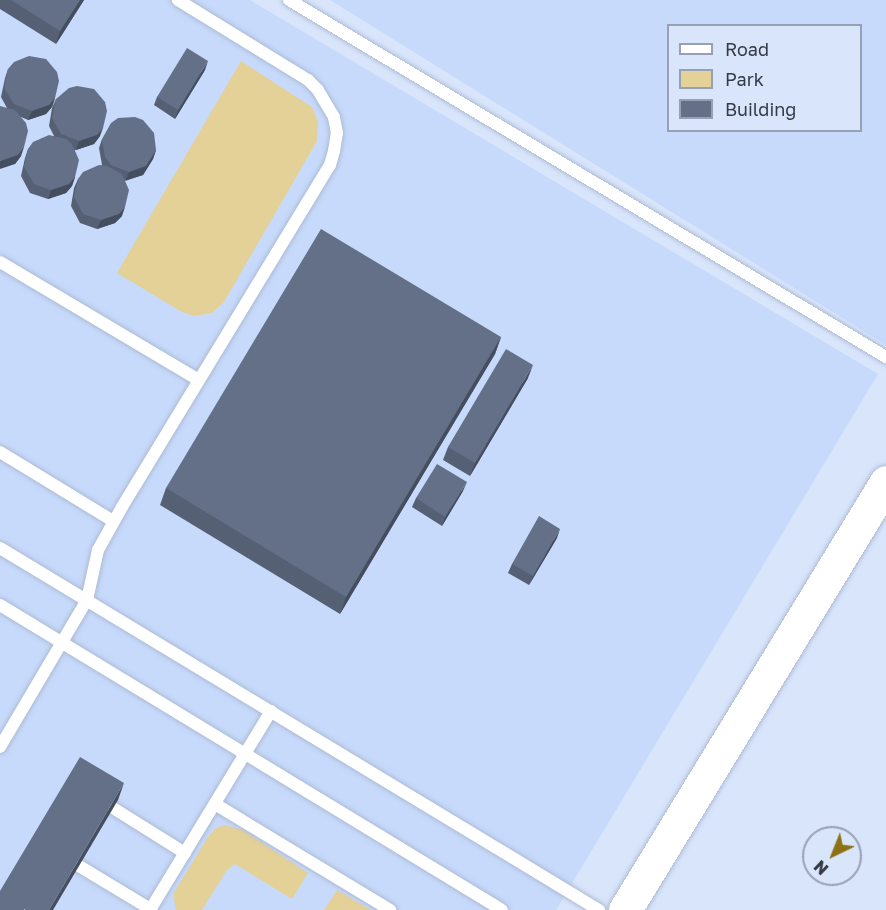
<!DOCTYPE html>
<html>
<head>
<meta charset="utf-8">
<style>
	body { margin:0 }
	#map { position:relative; width:886px; height:910px; overflow:hidden; background:#d9e5fb; font-family:"Golos Text",sans-serif }
	div>[style] { position:absolute }
	.built>* { inset:0; background:#c7dafb }
	.green>* { inset:0; background:#e4d198 }
	.roads { filter:drop-shadow(0 0 2px #acbbd5) drop-shadow(0 0 2px #acbbd5) }
	.lane>* { height:12px; margin:-6px; padding:0 6px; transform-origin:6px; border-radius:6px; background:#fff }
	.secondary>* { height:33px; margin:-16.5px; padding:0 16.5px; transform-origin:16.5px; border-radius:16.5px; background:#fff }
	.wall>* { inset:0; background:#556075 }
	.shaded-wall>* { inset:0; background:#454e5f }
	.building>* { inset:0; background:#637088 }
	span { translate:-50% -50%; white-space:nowrap; text-align:center; line-height:1.15; -webkit-text-stroke:6px #d9e5fb; paint-order:stroke }
	.legend { position:absolute; left:667px; top:24px; width:195px; height:108px; box-sizing:border-box; background:#d9e5fb; border:2px solid #97a1b3; margin:0; padding:8px 10px; list-style:none; font-size:18px; color:#353b46 }
	.legend li { display:flex; align-items:center; gap:12px; height:30px }
	.legend b { width:30px; border:2px solid #97a1b3 }
	.north { position:absolute; left:802px; top:826px; width:60px; height:60px; box-sizing:border-box; background:#d9e5fb; border:2px solid #97a1b3; border-radius:50%; rotate:223deg; font-size:16px; font-weight:700; line-height:24px; text-align:center; color:#353b46 }
	.north::after { content:''; display:block; margin:auto; width:21px; height:27px; background:#8c7215; clip-path:polygon(50% 0,100% 100%,50% 72%,0 100%) }
</style>
</head>
<body>
<div id="map">
	<div class="built">
		<i style="clip-path:polygon(0 0,250px 0,878px 374px,556px 910px,0 910px)"></i>
		<i style="clip-path:polygon(evenodd,330px 0,886px 0,886px 345px,330px 0,668px 26px,860px 26px,860px 130px,668px 130px,668px 26px)"></i>
	</div>
	<div class="green">
		<i style="clip-path:polygon(241px 61px,312px 107px,318px 121px,317px 141px,224px 302px,212px 313px,194px 316px,182px 312px,117px 273px)"></i>
		<i style="clip-path:polygon(225px 825px,243px 830px,308px 873px,292px 899px,235px 864px,227px 870px,202px 910px,176px 910px,173px 894px,208px 837px,216px 828px)"></i>
		<i style="clip-path:polygon(337px 890px,371px 910px,324px 910px)"></i>
	</div>
	<div class="roads">
		<div class="lane">
			<i style="left:289px;top:0;width:696px;rotate:30.88deg"></i>
			<i style="left:0;top:262px;width:231px;rotate:30.7deg"></i>
			<i style="left:0;top:452px;width:132px;rotate:31.4deg"></i>
			<i style="left:0;top:548px;width:700px;rotate:31.15deg"></i>
			<i style="left:0;top:605px;width:587px;rotate:31.28deg"></i>
			<i style="left:0;top:747px;width:171px;rotate:-59.4deg"></i>
			<i style="left:87px;top:600px;width:51px;rotate:-77.6deg"></i>
			<i style="left:98px;top:550px;width:49px;rotate:-60.8deg"></i>
			<i style="left:122px;top:507px;width:400px;rotate:-58.7deg"></i>
			<i style="left:330px;top:165px;width:15px;rotate:-74deg"></i>
			<i style="left:334px;top:151px;width:18px;rotate:-81deg"></i>
			<i style="left:337px;top:133px;width:16px;rotate:-101deg"></i>
			<i style="left:334px;top:117px;width:31px;rotate:-121deg"></i>
			<i style="left:318px;top:90px;width:14px;rotate:-135deg"></i>
			<i style="left:308px;top:80px;width:153px;rotate:-148.4deg"></i>
			<i style="left:215px;top:804px;width:205px;rotate:31.2deg"></i>
			<i style="left:113px;top:808px;width:85px;rotate:32deg"></i>
			<i style="left:79px;top:866px;width:85px;rotate:31.1deg"></i>
			<i style="left:150px;top:910px;width:233px;rotate:-58.7deg"></i>
		</div>
		<div class="secondary">
			<i style="left:625px;top:910px;width:501px;rotate:-58.62deg"></i>
		</div>
	</div>
	<div class="wall">
		<i style="clip-path:polygon(0 0,84px 0,56px 44px,0 9px)"></i>
		<i style="clip-path:polygon(8px 69px,55px 98px,52px 107px,46px 114px,28px 120px,21px 117px,21px 156px,15px 164px,7px 108px,1px 97px,5px 78px)"></i>
		<i style="clip-path:polygon(205px 70px,175px 119px,154px 105px,157px 97px)"></i>
		<i style="clip-path:polygon(56px 99px,100px 136px,94px 144px,76px 150px,75px 150px,75px 177px,72px 186px,66px 193px,48px 199px,30px 193px,21px 176px,25px 158px,28px 149px,54px 136px,49px 126px,52px 108px)"></i>
		<i style="clip-path:polygon(102px 139px,156px 150px,153px 159px,143px 175px,125px 180px,122px 216px,115px 223px,97px 229px,80px 223px,71px 206px,74px 188px,78px 179px,102px 165px,99px 148px)"></i>
		<i style="clip-path:polygon(501px 337px,495px 354px,340px 614px,160px 505px,166px 488px)"></i>
		<i style="clip-path:polygon(528px 378px,470px 476px,443px 460px,448px 447px)"></i>
		<i style="clip-path:polygon(463px 491px,442px 526px,412px 507px,416px 498px)"></i>
		<i style="clip-path:polygon(557px 538px,529px 585px,508px 573px,512px 564px)"></i>
	</div>
	<div class="shaded-wall">
		<i style="clip-path:polygon(80px 0,84px 0,56px 44px,60px 31px)"></i>
		<i style="clip-path:polygon(208px 61px,205px 70px,175px 119px,178px 110px)"></i>
		<i style="clip-path:polygon(55px 98px,52px 107px,46px 114px,28px 120px,32px 111px)"></i>
		<i style="clip-path:polygon(103px 128px,100px 136px,94px 144px,76px 150px,79px 141px)"></i>
		<i style="clip-path:polygon(24px 147px,21px 156px,15px 164px,0 169px,0 161px)"></i>
		<i style="clip-path:polygon(156px 150px,153px 159px,143px 175px,125px 181px,129px 172px)"></i>
		<i style="clip-path:polygon(75px 177px,72px 186px,66px 193px,48px 199px,51px 190px)"></i>
		<i style="clip-path:polygon(125px 207px,122px 216px,115px 223px,97px 229px,101px 220px)"></i>
		<i style="clip-path:polygon(501px 337px,495px 354px,340px 614px,346px 597px)"></i>
		<i style="clip-path:polygon(533px 365px,528px 378px,470px 476px,475px 463px)"></i>
		<i style="clip-path:polygon(467px 482px,463px 491px,442px 526px,445px 517px)"></i>
		<i style="clip-path:polygon(560px 529px,557px 538px,529px 585px,533px 576px)"></i>
		<i style="clip-path:polygon(124px 783px,118px 800px,53px 910px,49px 910px)"></i>
	</div>
	<div class="building">
		<i style="clip-path:polygon(11px 0,80px 0,60px 31px)"></i>
		<i style="clip-path:polygon(187px 48px,208px 61px,178px 110px,157px 97px)"></i>
		<i style="clip-path:polygon(29px 56px,46px 59px,57px 72px,59px 81px,55px 98px,49px 105px,32px 111px,14px 104px,4px 88px,8px 69px,14px 62px)"></i>
		<i style="clip-path:polygon(77px 86px,94px 89px,105px 102px,107px 111px,103px 128px,97px 135px,79px 141px,61px 134px,52px 118px,56px 99px,69px 88px)"></i>
		<i style="clip-path:polygon(0 106px,15px 110px,26px 123px,28px 131px,24px 147px,18px 155px,0 161px)"></i>
		<i style="clip-path:polygon(135px 117px,143px 120px,154px 133px,156px 150px,146px 166px,129px 172px,111px 165px,105px 157px,102px 139px,111px 123px,118px 118px)"></i>
		<i style="clip-path:polygon(49px 135px,66px 139px,72px 144px,79px 160px,75px 177px,69px 184px,51px 190px,34px 184px,24px 167px,28px 149px,33px 142px)"></i>
		<i style="clip-path:polygon(99px 165px,107px 166px,122px 174px,129px 190px,125px 207px,119px 214px,101px 220px,83px 214px,74px 197px,78px 179px,83px 172px)"></i>
		<i style="clip-path:polygon(321px 229px,501px 337px,346px 597px,166px 488px)"></i>
		<i style="clip-path:polygon(506px 349px,533px 365px,475px 463px,448px 447px)"></i>
		<i style="clip-path:polygon(437px 464px,467px 482px,445px 517px,416px 498px)"></i>
		<i style="clip-path:polygon(539px 516px,560px 529px,533px 576px,512px 564px)"></i>
		<i style="clip-path:polygon(80px 757px,124px 783px,49px 910px,26px 910px,24px 909px,24px 910px,0 910px,0 891px)"></i>
	</div>
	<ul class="legend">
	<li><b style="height:8px;background:#fff"></b>Road</li>
	<li><b style="height:16px;background:#e4d198"></b>Park</li>
	<li><b style="height:16px;background:#637088"></b>Building</li>
	</ul>
	<div class="north">N</div>
</div>
</body>
</html>
